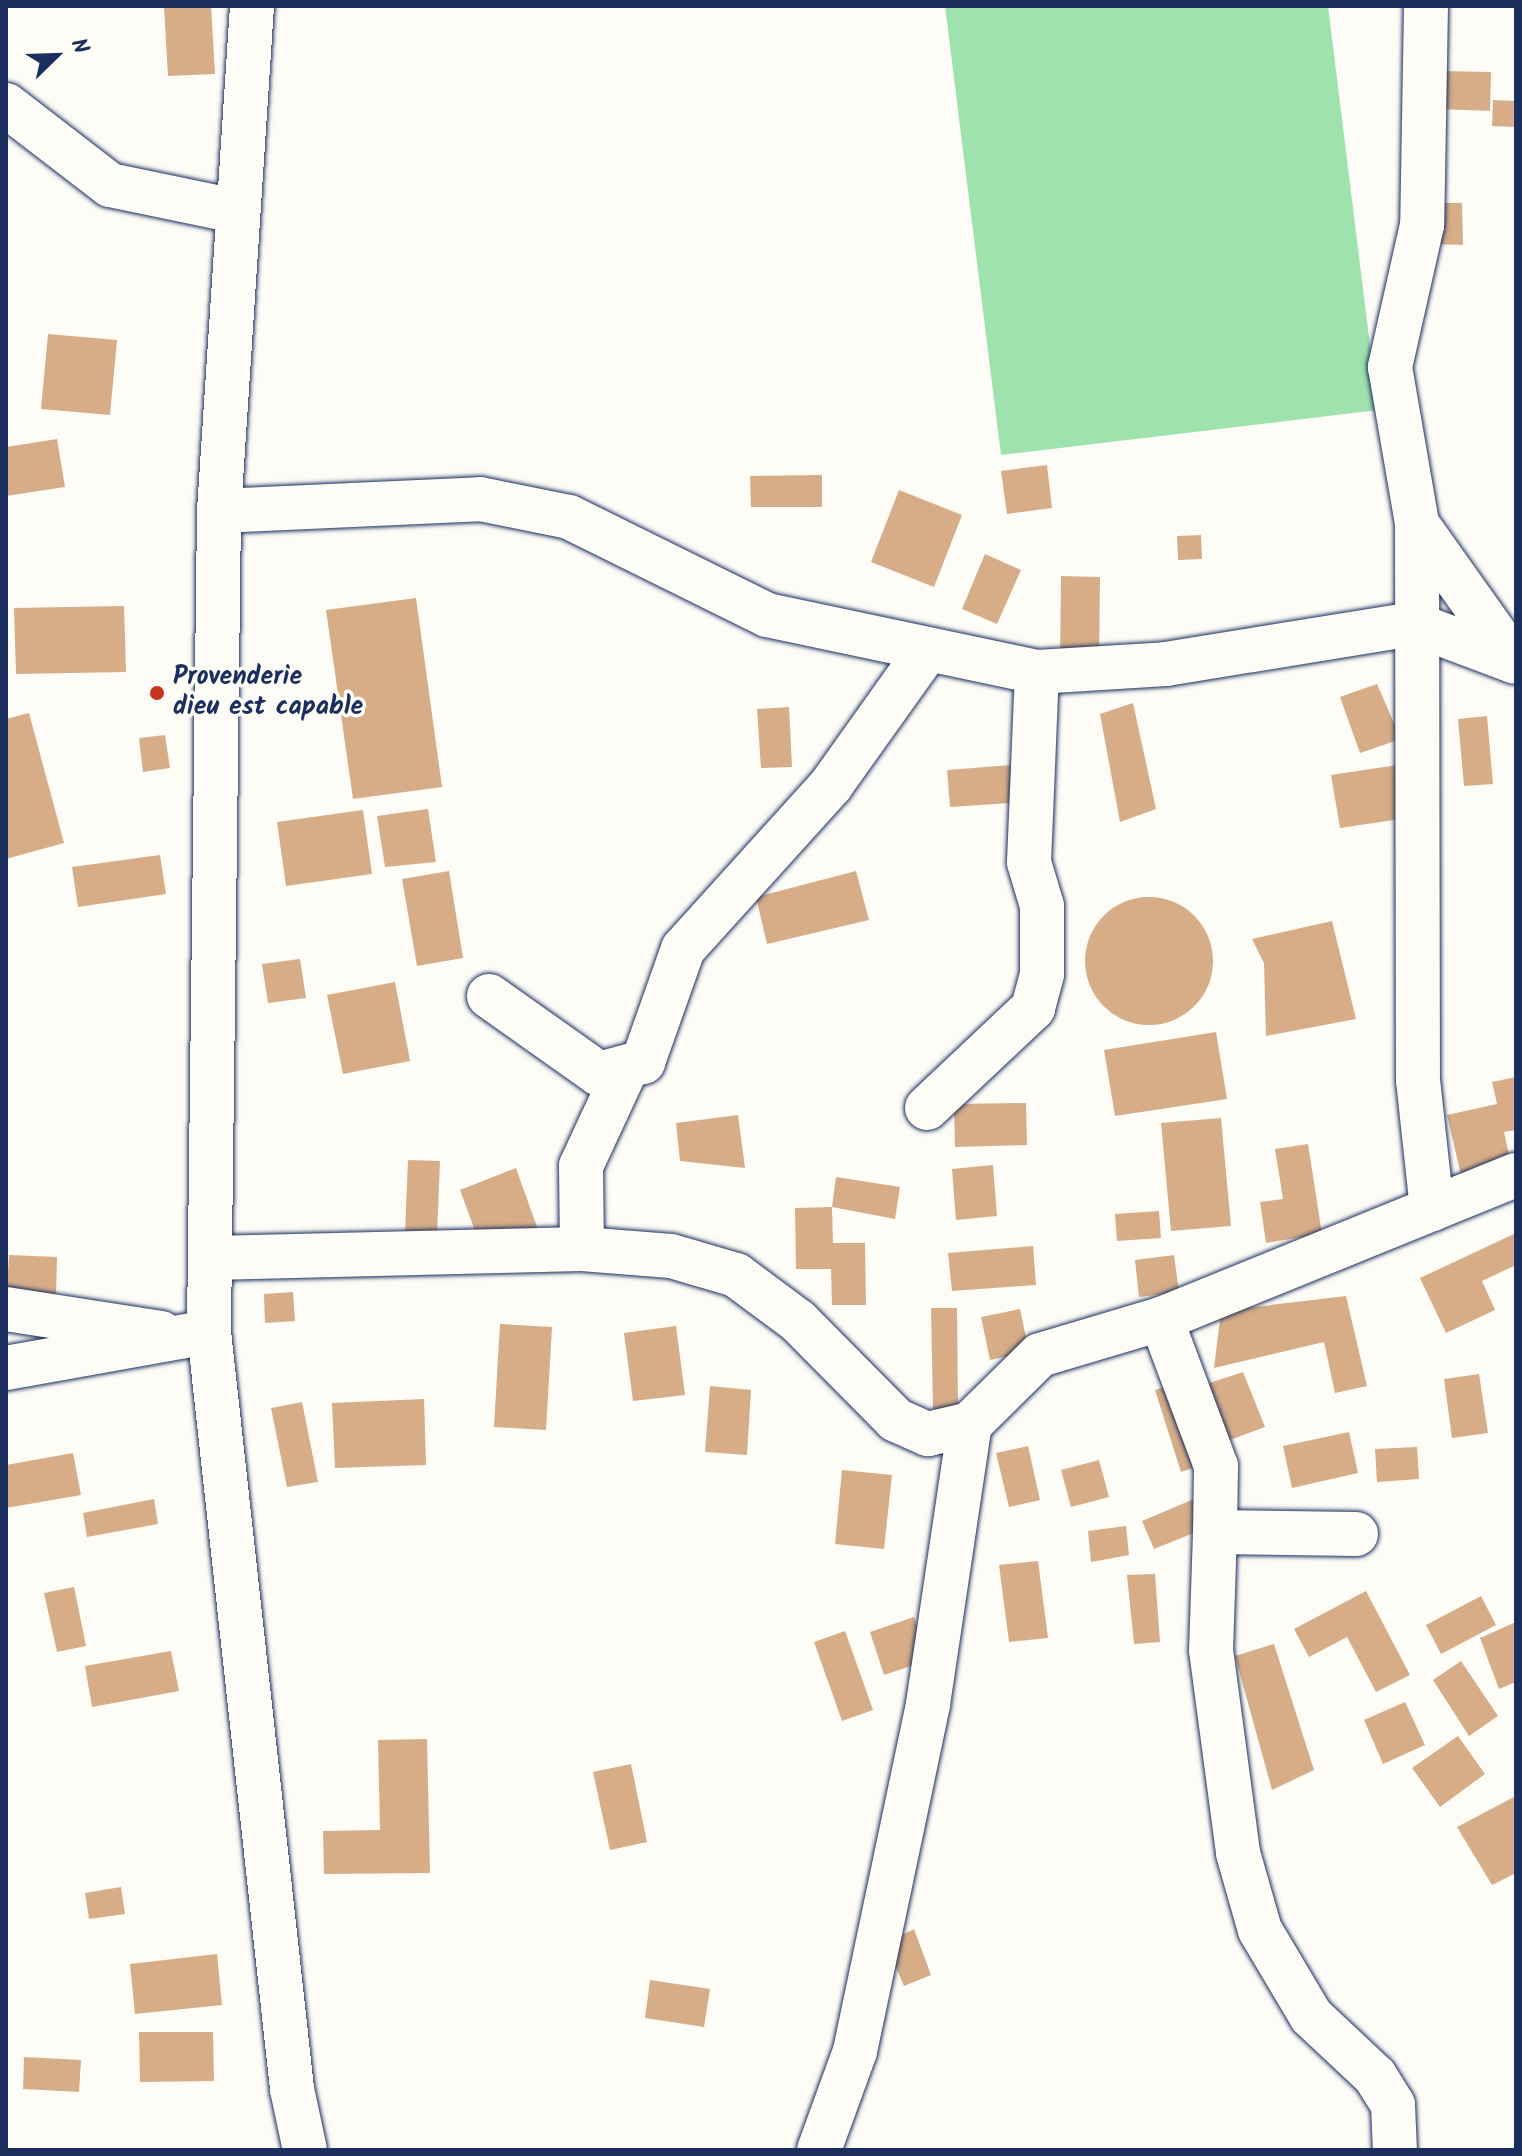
<!DOCTYPE html>
<html>
<head>
<meta charset="utf-8">
<style>
	body { margin:0 }
	#map { position:relative; width:1522px; height:2156px; overflow:hidden; background:#fdfcf7; font-family:Kalam,sans-serif }
	div>[style] { position:absolute }
	.green>* { inset:0; background:#9ee2ae }
	.building>* { inset:0; background:#d6ad87 }
	.round { border-radius:50% }
	.roads { filter:drop-shadow(0 0 2px #1b2f5e) drop-shadow(0 0 2px #1b2f5e) }
	.street>* { height:44px; margin:-22px; padding:0 22px; transform-origin:22px; border-radius:22px; background:#fdfcf7 }
	.dots>* { width:22px; height:22px; translate:-50% -50%; box-sizing:border-box; border:4px solid #fdfcf7; border-radius:50% }
	span { translate:-50% -50%; white-space:nowrap; text-align:center; line-height:1.15; -webkit-text-stroke:7px #fdfcf7; paint-order:stroke }
	.poi-label { font-size:26px; color:#1b2f5e; font-weight:700 }
	.left { translate:0 -50%; text-align:left }
	.frame { position:absolute; inset:0; border:8px solid #1b2f5e; pointer-events:none }
	.north { position:absolute; left:16px; top:16px; width:80px; height:80px; -webkit-text-stroke:6px #fdfcf7; paint-order:stroke; rotate:67deg; font-size:22px; font-weight:700; line-height:32px; text-align:center; color:#1b2f5e }
	.north::after { content:''; display:block; margin:auto; width:28px; height:36px; background:#1b2f5e; clip-path:polygon(50% 0,100% 100%,50% 72%,0 100%) }
</style>
</head>
<body>
<div id="map">
	<div class="green">
		<i style="clip-path:polygon(945px 6px,1328px 6px,1378px 410px,1001px 455px)"></i>
	</div>
	<div class="building">
		<i style="clip-path:polygon(164px 6px,211px 6px,215px 74px,168px 76px)"></i>
		<i style="clip-path:polygon(1441px 71px,1491px 72px,1490px 111px,1439px 109px)"></i>
		<i style="clip-path:polygon(1493px 100px,1516px 101px,1516px 127px,1492px 126px)"></i>
		<i style="clip-path:polygon(1434px 203px,1462px 203px,1463px 245px,1433px 244px)"></i>
		<i style="clip-path:polygon(48px 334px,117px 340px,110px 415px,41px 409px)"></i>
		<i style="clip-path:polygon(57px 439px,65px 487px,6px 496px,6px 447px)"></i>
		<i style="clip-path:polygon(1047px 465px,1052px 508px,1007px 514px,1001px 471px)"></i>
		<i style="clip-path:polygon(822px 475px,822px 507px,751px 507px,750px 476px)"></i>
		<i style="clip-path:polygon(899px 490px,962px 515px,934px 587px,871px 562px)"></i>
		<i style="clip-path:polygon(1201px 535px,1202px 559px,1178px 560px,1177px 536px)"></i>
		<i style="clip-path:polygon(985px 554px,1021px 570px,997px 624px,962px 609px)"></i>
		<i style="clip-path:polygon(1061px 576px,1100px 577px,1099px 665px,1060px 664px)"></i>
		<i style="clip-path:polygon(416px 598px,442px 787px,353px 799px,326px 610px)"></i>
		<i style="clip-path:polygon(124px 606px,126px 672px,16px 674px,14px 608px)"></i>
		<i style="clip-path:polygon(1377px 684px,1401px 739px,1360px 753px,1340px 697px)"></i>
		<i style="clip-path:polygon(1133px 703px,1156px 809px,1120px 822px,1100px 714px)"></i>
		<i style="clip-path:polygon(789px 707px,792px 767px,761px 768px,757px 709px)"></i>
		<i style="clip-path:polygon(29px 713px,64px 843px,6px 859px,6px 719px)"></i>
		<i style="clip-path:polygon(1487px 716px,1493px 784px,1464px 786px,1458px 719px)"></i>
		<i style="clip-path:polygon(165px 735px,170px 768px,143px 772px,139px 738px)"></i>
		<i style="clip-path:polygon(1023px 764px,1026px 802px,950px 807px,947px 770px)"></i>
		<i style="clip-path:polygon(1404px 764px,1401px 819px,1340px 828px,1331px 775px)"></i>
		<i style="clip-path:polygon(428px 809px,436px 862px,385px 867px,377px 816px)"></i>
		<i style="clip-path:polygon(363px 810px,372px 874px,286px 886px,277px 822px)"></i>
		<i style="clip-path:polygon(160px 855px,166px 894px,78px 907px,72px 867px)"></i>
		<i style="clip-path:polygon(449px 871px,463px 958px,417px 966px,402px 879px)"></i>
		<i style="clip-path:polygon(856px 871px,869px 920px,767px 944px,756px 897px)"></i>
		<i class="round" style="left:1085px;top:897px;width:128px;height:128px"></i>
		<i style="clip-path:polygon(1332px 921px,1356px 1019px,1266px 1036px,1264px 963px,1252px 939px)"></i>
		<i style="clip-path:polygon(300px 959px,306px 998px,268px 1003px,262px 964px)"></i>
		<i style="clip-path:polygon(395px 982px,410px 1061px,343px 1074px,327px 995px)"></i>
		<i style="clip-path:polygon(1216px 1032px,1227px 1099px,1115px 1116px,1104px 1050px)"></i>
		<i style="clip-path:polygon(1516px 1077px,1516px 1130px,1504px 1132px,1511px 1164px,1461px 1175px,1447px 1115px,1497px 1104px,1492px 1082px)"></i>
		<i style="clip-path:polygon(1026px 1103px,1027px 1145px,955px 1147px,954px 1104px)"></i>
		<i style="clip-path:polygon(738px 1115px,745px 1168px,680px 1161px,676px 1123px)"></i>
		<i style="clip-path:polygon(1221px 1118px,1231px 1226px,1171px 1231px,1161px 1123px)"></i>
		<i style="clip-path:polygon(1308px 1144px,1322px 1234px,1266px 1243px,1260px 1202px,1283px 1199px,1275px 1149px)"></i>
		<i style="clip-path:polygon(408px 1160px,440px 1161px,437px 1235px,405px 1233px)"></i>
		<i style="clip-path:polygon(993px 1165px,997px 1216px,956px 1220px,952px 1169px)"></i>
		<i style="clip-path:polygon(516px 1168px,537px 1227px,481px 1247px,460px 1190px)"></i>
		<i style="clip-path:polygon(836px 1177px,900px 1187px,895px 1219px,832px 1207px)"></i>
		<i style="clip-path:polygon(832px 1207px,833px 1243px,865px 1243px,866px 1305px,832px 1305px,831px 1269px,796px 1269px,795px 1208px)"></i>
		<i style="clip-path:polygon(1159px 1211px,1161px 1238px,1117px 1241px,1115px 1214px)"></i>
		<i style="clip-path:polygon(1516px 1233px,1516px 1265px,1482px 1281px,1495px 1310px,1446px 1333px,1420px 1278px)"></i>
		<i style="clip-path:polygon(1033px 1246px,1036px 1285px,952px 1291px,948px 1253px)"></i>
		<i style="clip-path:polygon(9px 1255px,57px 1257px,56px 1297px,7px 1295px)"></i>
		<i style="clip-path:polygon(1174px 1255px,1179px 1292px,1139px 1297px,1135px 1260px)"></i>
		<i style="clip-path:polygon(293px 1292px,295px 1321px,265px 1323px,264px 1294px)"></i>
		<i style="clip-path:polygon(1346px 1296px,1367px 1386px,1335px 1393px,1324px 1342px,1214px 1368px,1221px 1311px)"></i>
		<i style="clip-path:polygon(931px 1308px,957px 1308px,958px 1408px,933px 1409px)"></i>
		<i style="clip-path:polygon(1020px 1309px,1029px 1352px,990px 1360px,981px 1317px)"></i>
		<i style="clip-path:polygon(500px 1324px,552px 1327px,546px 1430px,494px 1427px)"></i>
		<i style="clip-path:polygon(676px 1326px,685px 1395px,633px 1401px,624px 1333px)"></i>
		<i style="clip-path:polygon(1243px 1372px,1265px 1427px,1219px 1444px,1194px 1388px)"></i>
		<i style="clip-path:polygon(1479px 1374px,1488px 1433px,1452px 1438px,1444px 1379px)"></i>
		<i style="clip-path:polygon(1179px 1382px,1204px 1464px,1181px 1472px,1155px 1390px)"></i>
		<i style="clip-path:polygon(710px 1386px,751px 1390px,747px 1455px,705px 1452px)"></i>
		<i style="clip-path:polygon(424px 1399px,426px 1465px,335px 1468px,332px 1403px)"></i>
		<i style="clip-path:polygon(302px 1402px,318px 1482px,287px 1487px,271px 1408px)"></i>
		<i style="clip-path:polygon(1349px 1432px,1358px 1473px,1292px 1488px,1283px 1446px)"></i>
		<i style="clip-path:polygon(1028px 1446px,1040px 1500px,1009px 1507px,996px 1453px)"></i>
		<i style="clip-path:polygon(1417px 1447px,1419px 1479px,1377px 1482px,1375px 1449px)"></i>
		<i style="clip-path:polygon(73px 1453px,81px 1495px,6px 1508px,6px 1465px)"></i>
		<i style="clip-path:polygon(1099px 1460px,1109px 1497px,1071px 1507px,1061px 1470px)"></i>
		<i style="clip-path:polygon(842px 1470px,892px 1475px,884px 1549px,835px 1544px)"></i>
		<i style="clip-path:polygon(154px 1499px,158px 1524px,87px 1537px,83px 1513px)"></i>
		<i style="clip-path:polygon(1194px 1499px,1206px 1528px,1154px 1549px,1142px 1521px)"></i>
		<i style="clip-path:polygon(1126px 1526px,1129px 1555px,1091px 1562px,1088px 1531px)"></i>
		<i style="clip-path:polygon(1038px 1561px,1048px 1638px,1009px 1642px,999px 1565px)"></i>
		<i style="clip-path:polygon(1155px 1574px,1160px 1642px,1134px 1644px,1127px 1575px)"></i>
		<i style="clip-path:polygon(74px 1587px,86px 1646px,57px 1652px,44px 1593px)"></i>
		<i style="clip-path:polygon(1366px 1591px,1410px 1675px,1376px 1692px,1347px 1637px,1309px 1657px,1294px 1629px)"></i>
		<i style="clip-path:polygon(1481px 1596px,1496px 1625px,1441px 1654px,1426px 1625px)"></i>
		<i style="clip-path:polygon(914px 1617px,929px 1660px,884px 1675px,870px 1632px)"></i>
		<i style="clip-path:polygon(1516px 1622px,1516px 1682px,1499px 1689px,1480px 1638px)"></i>
		<i style="clip-path:polygon(845px 1631px,873px 1710px,842px 1721px,814px 1642px)"></i>
		<i style="clip-path:polygon(1274px 1644px,1314px 1770px,1272px 1790px,1235px 1656px)"></i>
		<i style="clip-path:polygon(171px 1651px,179px 1691px,92px 1707px,85px 1666px)"></i>
		<i style="clip-path:polygon(1461px 1661px,1498px 1716px,1469px 1736px,1433px 1680px)"></i>
		<i style="clip-path:polygon(1405px 1702px,1425px 1745px,1383px 1764px,1364px 1720px)"></i>
		<i style="clip-path:polygon(1458px 1736px,1485px 1774px,1440px 1807px,1412px 1768px)"></i>
		<i style="clip-path:polygon(427px 1739px,430px 1873px,324px 1874px,323px 1831px,380px 1830px,378px 1740px)"></i>
		<i style="clip-path:polygon(631px 1764px,647px 1842px,610px 1850px,593px 1772px)"></i>
		<i style="clip-path:polygon(1516px 1796px,1516px 1873px,1492px 1885px,1457px 1827px)"></i>
		<i style="clip-path:polygon(121px 1887px,125px 1914px,89px 1919px,85px 1893px)"></i>
		<i style="clip-path:polygon(914px 1929px,931px 1975px,904px 1986px,886px 1943px)"></i>
		<i style="clip-path:polygon(217px 1954px,222px 2005px,135px 2014px,130px 1964px)"></i>
		<i style="clip-path:polygon(650px 1980px,710px 1989px,704px 2027px,645px 2018px)"></i>
		<i style="clip-path:polygon(139px 2032px,213px 2032px,214px 2081px,140px 2082px)"></i>
		<i style="clip-path:polygon(24px 2057px,81px 2060px,79px 2092px,23px 2089px)"></i>
	</div>
	<div class="roads">
		<div class="street">
			<i style="left:252px;top:6px;width:506px;rotate:93.74deg"></i>
			<i style="left:219px;top:511px;width:821px;rotate:90.7deg"></i>
			<i style="left:209px;top:1332px;width:762px;rotate:83.74deg"></i>
			<i style="left:292px;top:2089px;width:62px;rotate:78deg"></i>
			<i style="left:1426px;top:6px;width:219px;rotate:91deg"></i>
			<i style="left:1422px;top:225px;width:146px;rotate:102.7deg"></i>
			<i style="left:1390px;top:367px;width:159px;rotate:80.2deg"></i>
			<i style="left:1417px;top:524px;width:556px;rotate:89.9deg"></i>
			<i style="left:1418px;top:1080px;width:130px;rotate:83.8deg"></i>
			<i style="left:6px;top:105px;width:131px;rotate:37.6deg"></i>
			<i style="left:110px;top:185px;width:128px;rotate:11.7deg"></i>
			<i style="left:219px;top:511px;width:261px;rotate:-2.6deg"></i>
			<i style="left:480px;top:499px;width:91px;rotate:11.4deg"></i>
			<i style="left:569px;top:517px;width:221px;rotate:26.3deg"></i>
			<i style="left:767px;top:615px;width:276px;rotate:11.9deg"></i>
			<i style="left:1037px;top:672px;width:129px;rotate:-3.5deg"></i>
			<i style="left:1166px;top:664px;width:251px;rotate:-9.2deg"></i>
			<i style="left:1414px;top:624px;width:106px;rotate:20.5deg"></i>
			<i style="left:1417px;top:524px;width:169px;rotate:54.6deg"></i>
			<i style="left:489px;top:996px;width:135px;rotate:35.3deg"></i>
			<i style="left:599px;top:1074px;width:46px;rotate:-15.3deg"></i>
			<i style="left:643px;top:1062px;width:120px;rotate:-70.5deg"></i>
			<i style="left:683px;top:949px;width:221px;rotate:-47.9deg"></i>
			<i style="left:831px;top:785px;width:163px;rotate:-54.5deg"></i>
			<i style="left:927px;top:1108px;width:146px;rotate:-43.3deg"></i>
			<i style="left:1033px;top:1008px;width:35px;rotate:-75deg"></i>
			<i style="left:1042px;top:974px;width:68px;rotate:-90deg"></i>
			<i style="left:1042px;top:906px;width:46px;rotate:-106.5deg"></i>
			<i style="left:1029px;top:862px;width:190px;rotate:-87.6deg"></i>
			<i style="left:582px;top:1249px;width:83px;rotate:-90.7deg"></i>
			<i style="left:581px;top:1166px;width:105px;rotate:-65.1deg"></i>
			<i style="left:212px;top:1258px;width:370px;rotate:-1.4deg"></i>
			<i style="left:582px;top:1249px;width:89px;rotate:4.5deg"></i>
			<i style="left:671px;top:1256px;width:68px;rotate:16.3deg"></i>
			<i style="left:736px;top:1275px;width:77px;rotate:36.6deg"></i>
			<i style="left:798px;top:1321px;width:139px;rotate:45.3deg"></i>
			<i style="left:896px;top:1420px;width:35px;rotate:24deg"></i>
			<i style="left:928px;top:1434px;width:43px;rotate:-13.4deg"></i>
			<i style="left:970px;top:1424px;width:98px;rotate:-44.6deg"></i>
			<i style="left:1040px;top:1355px;width:126px;rotate:-16.6deg"></i>
			<i style="left:6px;top:1309px;width:157px;rotate:8.8deg"></i>
			<i style="left:6px;top:1368px;width:206px;rotate:-10.1deg"></i>
			<i style="left:1215px;top:1532px;width:118px;rotate:91.9deg"></i>
			<i style="left:1211px;top:1650px;width:205px;rotate:82.4deg"></i>
			<i style="left:1238px;top:1853px;width:80px;rotate:74.1deg"></i>
			<i style="left:1260px;top:1930px;width:100px;rotate:59.3deg"></i>
			<i style="left:1311px;top:2016px;width:88px;rotate:43.2deg"></i>
			<i style="left:1375px;top:2076px;width:34px;rotate:58deg"></i>
			<i style="left:1393px;top:2105px;width:45px;rotate:87.5deg"></i>
			<i style="left:1356px;top:1534px;width:141px;rotate:-179.2deg"></i>
			<i style="left:1215px;top:1532px;width:66px;rotate:-89.1deg"></i>
			<i style="left:1216px;top:1466px;width:157px;rotate:-110.5deg"></i>
			<i style="left:1161px;top:1319px;width:383px;rotate:-22.1deg"></i>
			<i style="left:819px;top:2150px;width:105px;rotate:-70deg"></i>
			<i style="left:855px;top:2051px;width:355px;rotate:-78.1deg"></i>
			<i style="left:928px;top:1704px;width:283px;rotate:-81.5deg"></i>
		</div>
	</div>
	<div class="dots">
		<i style="left:157px;top:693px;background:#c8321e"></i>
	</div>
	<div class="poi-label">
		<span class="left" style="left:173px;top:693px">Provenderie<br>dieu est capable</span>
	</div>
	<div class="frame"></div>
	<div class="north">N</div>
</div>
</body>
</html>
